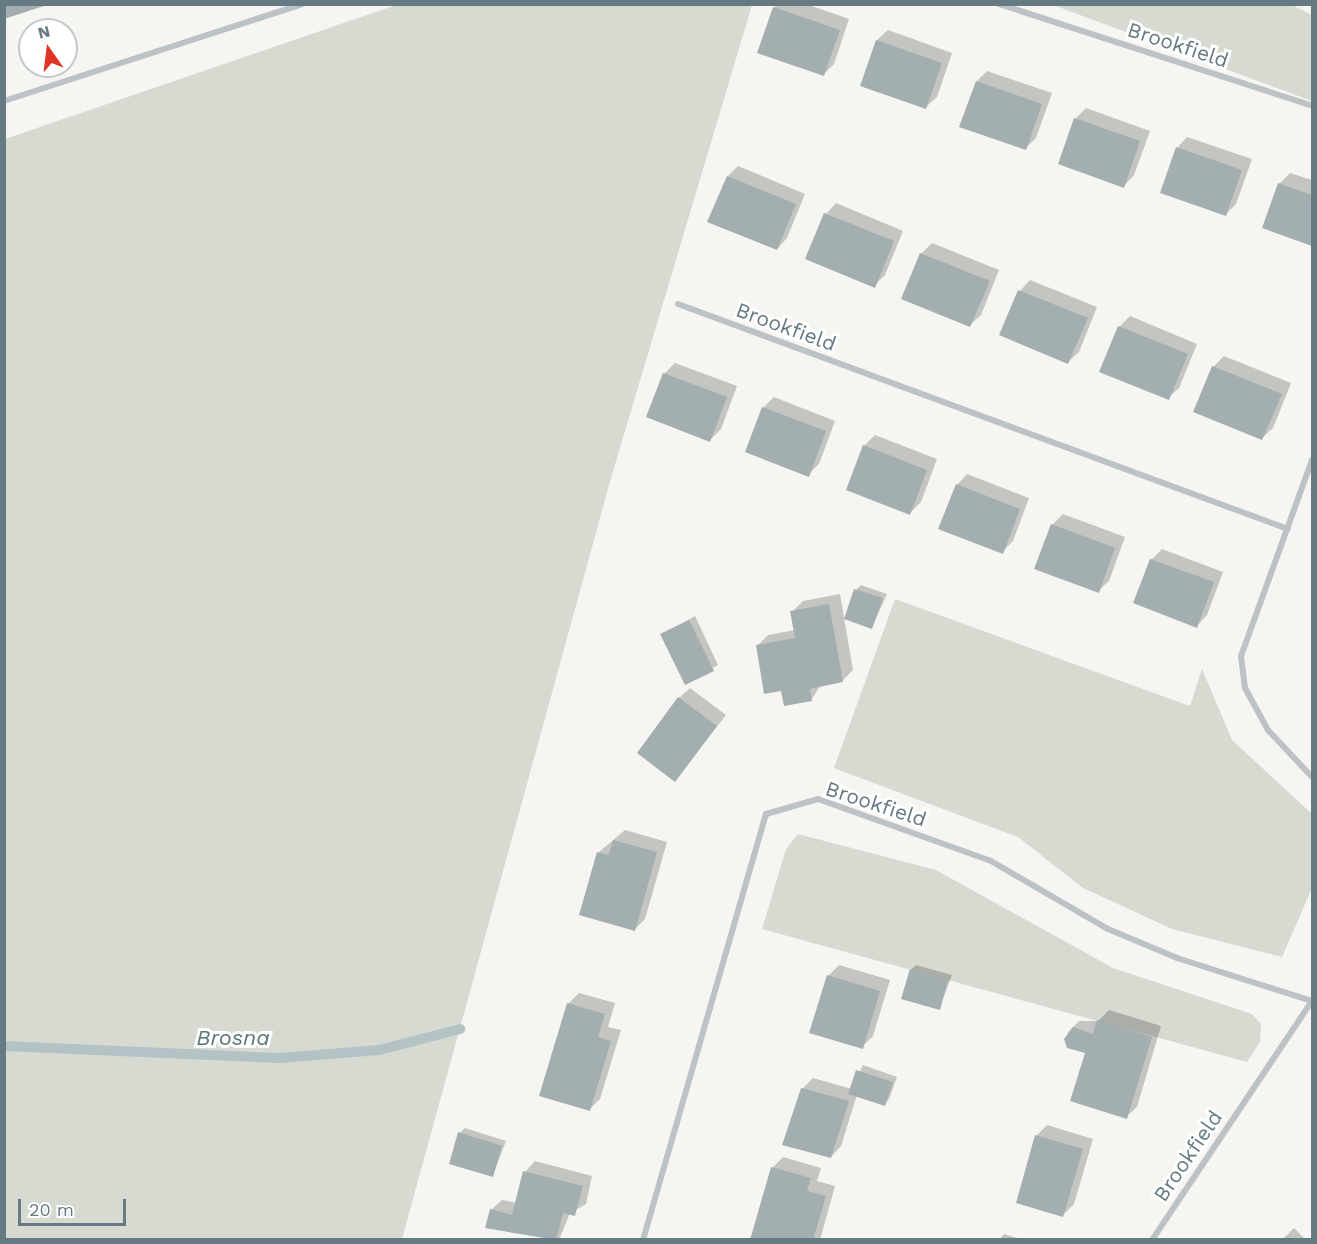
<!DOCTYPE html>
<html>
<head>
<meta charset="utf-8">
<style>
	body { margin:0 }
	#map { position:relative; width:1317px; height:1244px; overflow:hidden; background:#f6f5f2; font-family:"Work Sans",sans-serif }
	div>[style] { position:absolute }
	.green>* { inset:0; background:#d6dad1 }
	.shadow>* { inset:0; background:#0003 }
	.stream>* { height:10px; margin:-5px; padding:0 5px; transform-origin:5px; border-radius:5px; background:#b3c3c5 }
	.building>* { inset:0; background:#a3aeb1 }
	.minor>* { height:6px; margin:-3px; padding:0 3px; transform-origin:3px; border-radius:3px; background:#bcc2c5 }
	span { translate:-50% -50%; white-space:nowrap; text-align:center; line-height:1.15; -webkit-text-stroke:6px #fff; paint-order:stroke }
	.street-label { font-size:21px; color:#657a83 }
	.water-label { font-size:22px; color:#5b7678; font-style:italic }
	.frame { position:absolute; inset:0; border:6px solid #657a83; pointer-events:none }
	.north { position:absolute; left:18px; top:18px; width:60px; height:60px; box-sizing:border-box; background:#fff; border:2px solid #c1cacd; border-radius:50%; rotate:346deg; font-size:16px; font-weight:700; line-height:24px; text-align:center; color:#657a83 }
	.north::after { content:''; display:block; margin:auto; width:21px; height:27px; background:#e03427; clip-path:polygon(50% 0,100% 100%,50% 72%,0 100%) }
	.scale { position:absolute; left:18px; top:1199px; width:108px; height:27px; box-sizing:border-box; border:3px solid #657a83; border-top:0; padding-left:8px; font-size:18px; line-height:21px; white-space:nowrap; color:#657a83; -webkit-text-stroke:4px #fff; paint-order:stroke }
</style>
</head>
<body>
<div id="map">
	<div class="green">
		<i style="clip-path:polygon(399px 4px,752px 5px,611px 478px,402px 1239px,5px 1239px,5px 139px)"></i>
		<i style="clip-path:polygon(1053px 5px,1292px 5px,1312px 15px,1312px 101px)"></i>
		<i style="clip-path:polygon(895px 599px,1190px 706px,1202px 669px,1232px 740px,1312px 814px,1312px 888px,1282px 957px,1172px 929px,1083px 888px,1018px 837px,834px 768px)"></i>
		<i style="clip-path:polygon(798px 834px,936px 870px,1113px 968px,1252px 1014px,1261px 1024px,1260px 1042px,1247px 1062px,762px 929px,786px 849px)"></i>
	</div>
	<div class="shadow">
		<i style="clip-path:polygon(777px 4px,806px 4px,849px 19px,834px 64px,823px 75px,774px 8px)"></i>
		<i style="clip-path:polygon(888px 30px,952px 53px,937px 97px,926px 107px,877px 40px)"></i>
		<i style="clip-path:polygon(987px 71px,1052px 93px,1036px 138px,1026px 148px,977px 81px)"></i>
		<i style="clip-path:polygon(1086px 108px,1150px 131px,1134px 175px,1124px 186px,1075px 119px)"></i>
		<i style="clip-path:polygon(1187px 137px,1252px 159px,1236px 204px,1226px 214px,1177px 148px)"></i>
		<i style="clip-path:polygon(738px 166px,805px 194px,787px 238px,777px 249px,728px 176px)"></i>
		<i style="clip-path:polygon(1290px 173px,1312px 180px,1312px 245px,1264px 227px,1280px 183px)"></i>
		<i style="clip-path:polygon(836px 203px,903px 231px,885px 275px,874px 286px,826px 214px)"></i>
		<i style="clip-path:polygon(932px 243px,999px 270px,981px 315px,970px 325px,903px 298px,922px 253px)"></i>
		<i style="clip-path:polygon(1030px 280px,1097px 307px,1079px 352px,1068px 362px,1001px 335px,1020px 291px)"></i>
		<i style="clip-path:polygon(1130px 316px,1197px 344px,1179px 388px,1168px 398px,1101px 371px,1120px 326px)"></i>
		<i style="clip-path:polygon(1224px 356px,1291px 383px,1273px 428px,1262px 438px,1195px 411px,1214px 366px)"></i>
		<i style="clip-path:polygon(675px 363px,737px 386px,721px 429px,710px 440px,648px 416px,665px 373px)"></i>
		<i style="clip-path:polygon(774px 397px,835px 421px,819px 464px,808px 475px,763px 408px)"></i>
		<i style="clip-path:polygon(875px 435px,937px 459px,921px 502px,910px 513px,864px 446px)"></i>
		<i style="clip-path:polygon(967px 474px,1029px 498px,1013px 541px,1002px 552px,957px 485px)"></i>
		<i style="clip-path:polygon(1063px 514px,1125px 537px,1109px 581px,1098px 591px,1036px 568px,1053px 524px)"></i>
		<i style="clip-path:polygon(1162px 549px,1223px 572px,1207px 615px,1197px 626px,1151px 560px)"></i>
		<i style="clip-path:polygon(861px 585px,887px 594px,872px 627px,856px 590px)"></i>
		<i style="clip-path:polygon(840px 594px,853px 670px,842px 681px,821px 685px,811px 700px,782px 689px,757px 646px,768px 635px,795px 630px,792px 612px,803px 601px)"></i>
		<i style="clip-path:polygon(695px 616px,718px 665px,686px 683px,662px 635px)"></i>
		<i style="clip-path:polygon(690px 688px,726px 715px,675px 780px,679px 698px)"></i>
		<i style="clip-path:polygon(625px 830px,667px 842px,645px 919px,634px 930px,599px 852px)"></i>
		<i style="clip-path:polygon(839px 965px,890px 980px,873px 1036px,862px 1047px,828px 976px)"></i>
		<i style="clip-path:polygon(916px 965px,952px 975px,939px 1009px,911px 970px)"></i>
		<i style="clip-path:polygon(579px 993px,615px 1003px,608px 1027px,621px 1030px,600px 1099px,590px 1109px,541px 1095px,569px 1003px)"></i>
		<i style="clip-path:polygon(1109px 1010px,1161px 1026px,1137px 1107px,1126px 1117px,1087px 1052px,1068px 1046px,1068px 1032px,1079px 1021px,1098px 1021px)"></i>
		<i style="clip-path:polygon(863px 1065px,897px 1077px,889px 1099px,885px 1104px,857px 1095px,841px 1146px,831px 1157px,802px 1089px,813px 1078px,852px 1089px)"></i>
		<i style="clip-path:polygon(1047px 1125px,1093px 1139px,1074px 1204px,1063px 1215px,1036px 1136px)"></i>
		<i style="clip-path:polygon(465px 1128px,506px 1141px,493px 1175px,460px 1133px)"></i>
		<i style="clip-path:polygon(783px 1157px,821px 1168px,817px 1181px,835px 1186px,820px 1240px,752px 1240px,772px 1168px)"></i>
		<i style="clip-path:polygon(535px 1161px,592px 1176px,586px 1204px,570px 1213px,559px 1240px,487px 1227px,491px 1210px,502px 1200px,517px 1203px,525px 1172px)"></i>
		<i style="clip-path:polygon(1294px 1228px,1306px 1240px,1282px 1240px)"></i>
		<i style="clip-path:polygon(1004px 1234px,1024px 1240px,999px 1240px)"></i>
	</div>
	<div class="stream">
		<i style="left:4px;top:1046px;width:276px;rotate:2.5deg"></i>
		<i style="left:280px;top:1058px;width:99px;rotate:-4.6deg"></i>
		<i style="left:379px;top:1050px;width:84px;rotate:-14.5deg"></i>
	</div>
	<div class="building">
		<i style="clip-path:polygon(4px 4px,47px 4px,47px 5px,4px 19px)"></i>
		<i style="clip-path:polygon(773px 7px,840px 30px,824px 76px,757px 53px)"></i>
		<i style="clip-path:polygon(876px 40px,942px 63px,926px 109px,860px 86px)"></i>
		<i style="clip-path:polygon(976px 81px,1042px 104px,1026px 150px,959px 127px)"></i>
		<i style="clip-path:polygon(1074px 118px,1140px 141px,1124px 188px,1058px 164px)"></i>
		<i style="clip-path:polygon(1176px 147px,1242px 170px,1226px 216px,1160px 193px)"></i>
		<i style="clip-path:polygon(727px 176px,796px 204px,777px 250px,707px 222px)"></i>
		<i style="clip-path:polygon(1278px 183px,1312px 195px,1312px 246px,1262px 228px)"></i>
		<i style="clip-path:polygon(824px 213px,894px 241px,875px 288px,805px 259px)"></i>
		<i style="clip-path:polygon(920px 253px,990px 281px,970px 327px,901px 299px)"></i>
		<i style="clip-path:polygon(1018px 290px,1088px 318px,1068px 364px,999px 335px)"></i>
		<i style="clip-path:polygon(1118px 326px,1188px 354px,1169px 400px,1099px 372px)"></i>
		<i style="clip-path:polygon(1212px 366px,1282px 394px,1262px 440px,1193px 412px)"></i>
		<i style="clip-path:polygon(663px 373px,727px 397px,710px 442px,646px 417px)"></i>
		<i style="clip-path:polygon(762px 407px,826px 431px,809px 477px,745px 452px)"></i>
		<i style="clip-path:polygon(863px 445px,927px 470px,910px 515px,846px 490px)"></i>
		<i style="clip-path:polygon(956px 484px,1020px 509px,1003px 554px,938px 529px)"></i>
		<i style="clip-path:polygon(1051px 524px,1115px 548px,1099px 593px,1034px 569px)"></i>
		<i style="clip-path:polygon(1150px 559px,1214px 582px,1197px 628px,1133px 603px)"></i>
		<i style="clip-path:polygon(854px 589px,883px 598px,872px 629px,844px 619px)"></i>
		<i style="clip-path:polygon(829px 604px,843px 682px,810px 689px,812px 701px,784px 706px,781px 691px,764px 694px,756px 645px,795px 638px,790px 611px)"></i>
		<i style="clip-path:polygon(689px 620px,714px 671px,685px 685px,660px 634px)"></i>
		<i style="clip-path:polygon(678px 697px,717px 726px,675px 782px,637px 753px)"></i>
		<i style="clip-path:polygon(613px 840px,657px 852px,635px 931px,579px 915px,597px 852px,609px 855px)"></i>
		<i style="clip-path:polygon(910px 969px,948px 980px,940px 1010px,901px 999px)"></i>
		<i style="clip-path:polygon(827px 975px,880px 991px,863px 1049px,809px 1033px)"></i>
		<i style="clip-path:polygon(567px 1003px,605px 1014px,598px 1037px,611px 1041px,590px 1111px,539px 1096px)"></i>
		<i style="clip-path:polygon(1097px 1020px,1152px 1037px,1127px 1119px,1070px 1101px,1085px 1053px,1067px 1048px,1064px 1039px,1073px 1027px,1093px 1034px)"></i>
		<i style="clip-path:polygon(856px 1070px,893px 1082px,885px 1106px,848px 1094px)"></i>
		<i style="clip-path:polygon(801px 1088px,849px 1101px,831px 1158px,782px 1145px)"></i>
		<i style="clip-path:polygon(458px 1132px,502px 1146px,493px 1177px,449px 1164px)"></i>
		<i style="clip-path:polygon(1035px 1135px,1083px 1149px,1063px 1217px,1016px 1203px)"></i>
		<i style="clip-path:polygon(771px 1167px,811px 1178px,807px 1191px,826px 1196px,813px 1240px,750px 1240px)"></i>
		<i style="clip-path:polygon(523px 1171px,583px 1186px,575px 1216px,563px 1213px,556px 1240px,485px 1228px,490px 1209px,512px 1215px)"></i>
	</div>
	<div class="minor">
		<i style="left:999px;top:4px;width:329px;rotate:18deg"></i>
		<i style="left:4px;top:101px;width:313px;rotate:-18deg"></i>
		<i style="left:678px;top:304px;width:650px;rotate:20.25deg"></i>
		<i style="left:1312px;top:460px;width:208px;rotate:109.9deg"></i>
		<i style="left:1241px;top:656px;width:32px;rotate:83deg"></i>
		<i style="left:1245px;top:688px;width:48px;rotate:61.3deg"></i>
		<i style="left:1268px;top:730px;width:64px;rotate:46.9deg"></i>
		<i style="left:643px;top:1240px;width:443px;rotate:-73.9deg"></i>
		<i style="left:766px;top:814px;width:54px;rotate:-16.1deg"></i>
		<i style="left:818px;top:799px;width:184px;rotate:19.7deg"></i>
		<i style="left:991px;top:861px;width:135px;rotate:30.2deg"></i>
		<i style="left:1108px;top:929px;width:75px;rotate:22.8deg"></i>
		<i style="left:1177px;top:958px;width:142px;rotate:17.7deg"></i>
		<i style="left:1152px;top:1240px;width:288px;rotate:-56.2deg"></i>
	</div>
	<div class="street-label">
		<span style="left:1178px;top:45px;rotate:18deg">Brookfield</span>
		<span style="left:786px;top:327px;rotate:20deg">Brookfield</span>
		<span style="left:876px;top:804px;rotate:18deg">Brookfield</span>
		<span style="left:1188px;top:1156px;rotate:-56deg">Brookfield</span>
	</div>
	<div class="water-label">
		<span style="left:233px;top:1038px">Brosna</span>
	</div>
	<div class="frame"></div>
	<div class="north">N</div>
	<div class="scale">20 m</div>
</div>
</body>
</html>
